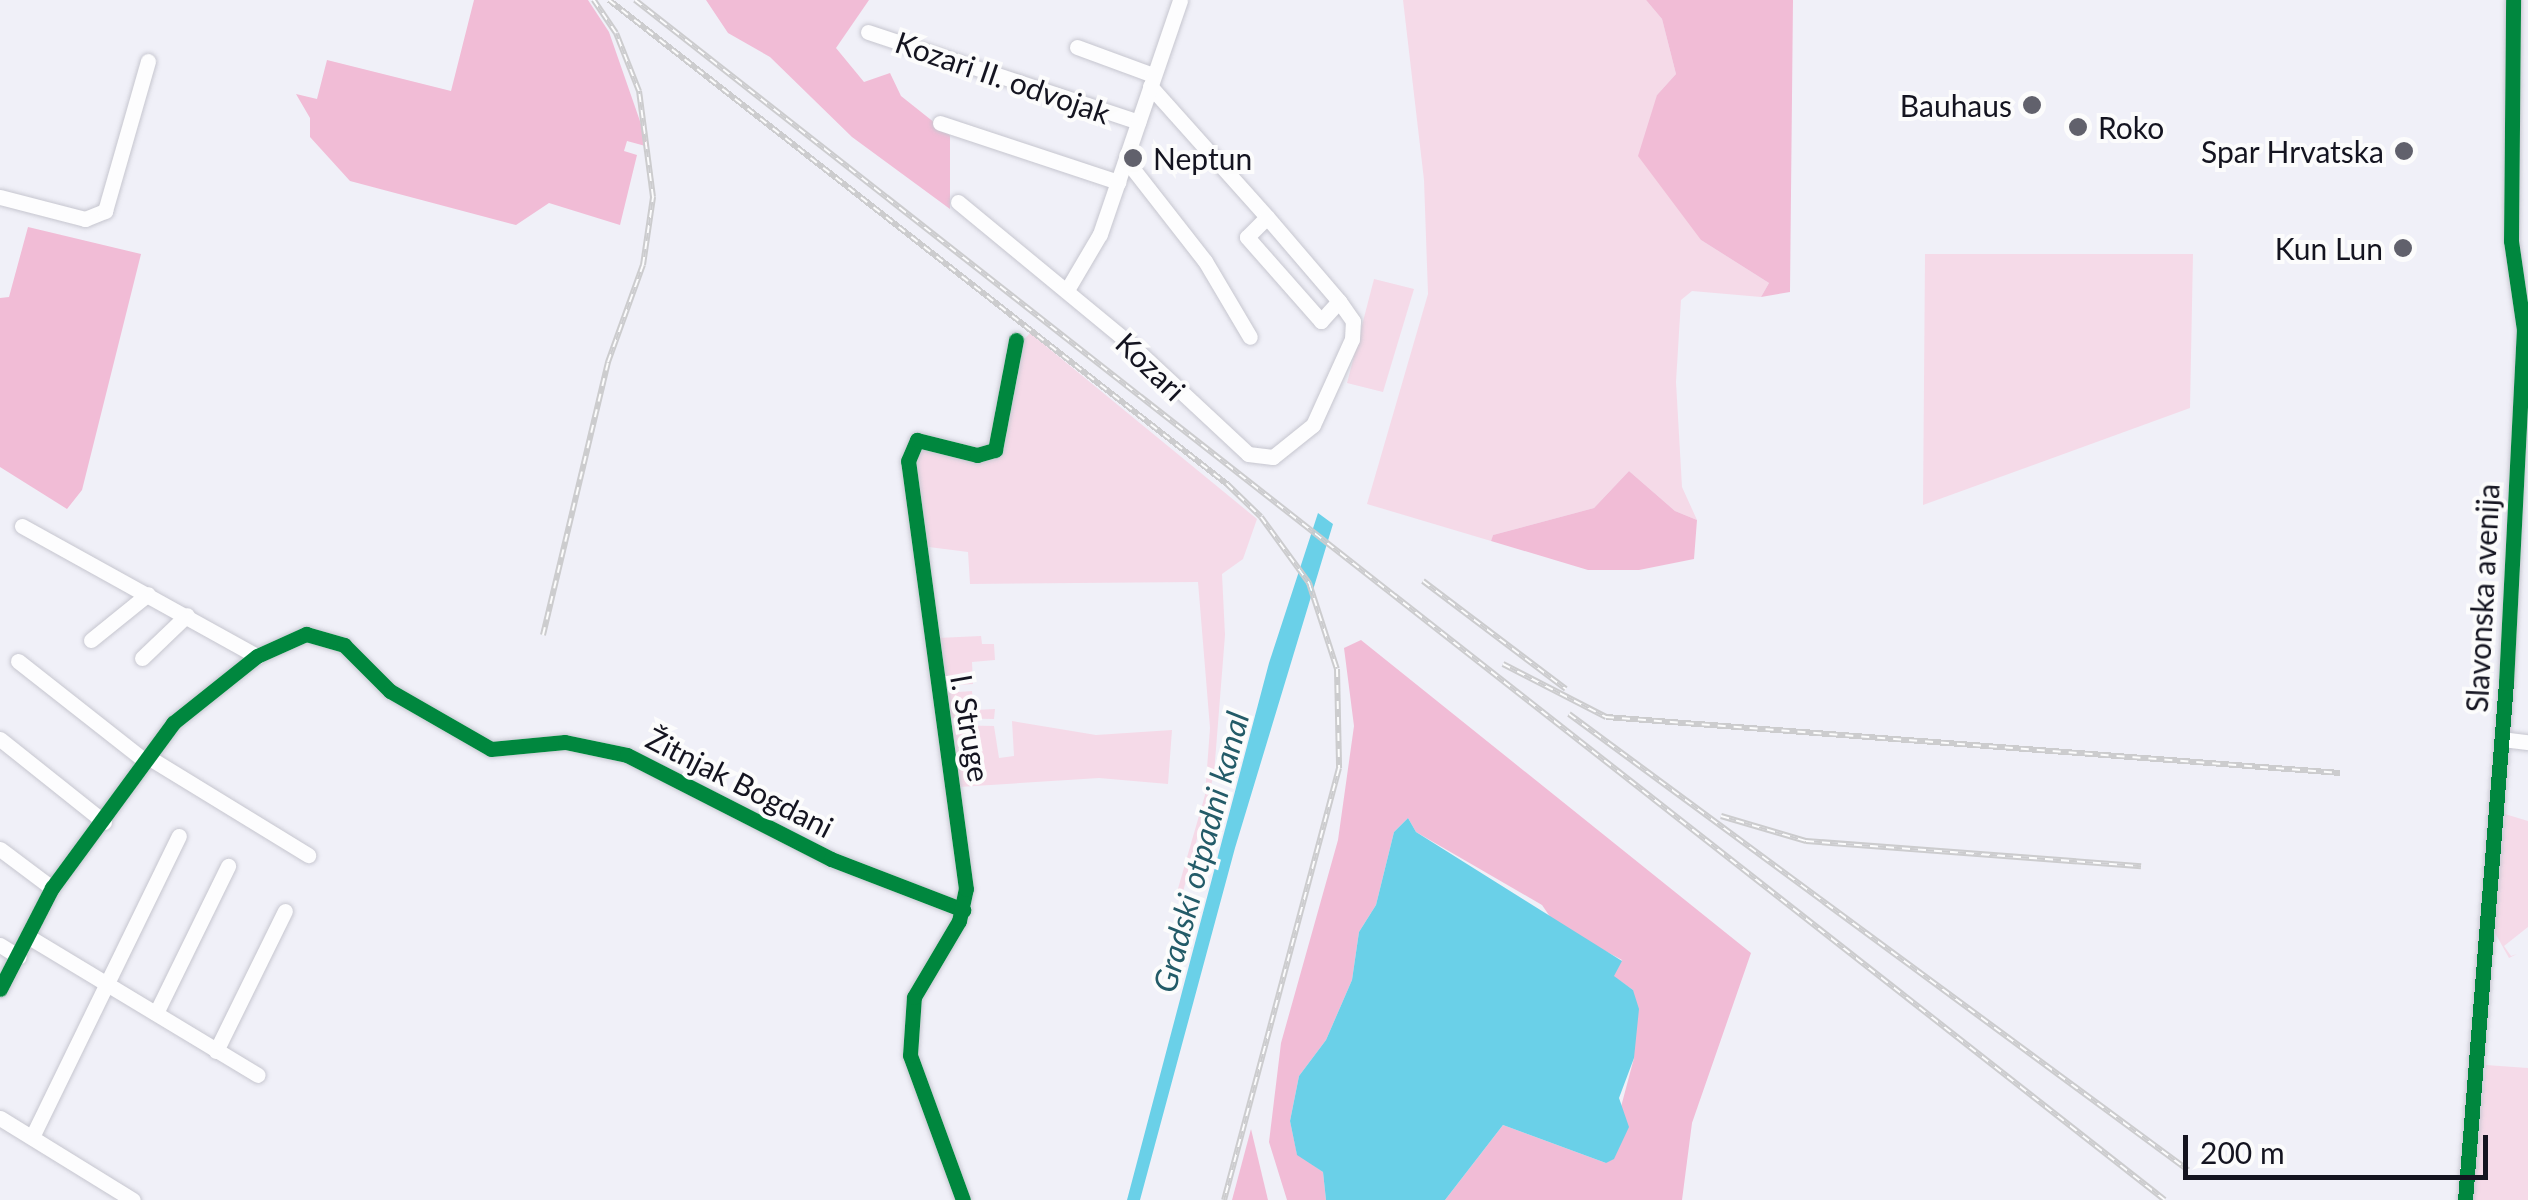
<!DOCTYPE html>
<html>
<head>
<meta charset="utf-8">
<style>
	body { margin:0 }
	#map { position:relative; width:2528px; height:1200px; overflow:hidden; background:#f0f0f8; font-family:Lato,sans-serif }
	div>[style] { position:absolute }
	.green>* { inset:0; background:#f5dae8 }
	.forest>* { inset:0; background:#f1bcd6 }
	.water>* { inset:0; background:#6ad0e8 }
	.roads { filter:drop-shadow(0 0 2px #c6c6cf) drop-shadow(0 0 2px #c6c6cf) }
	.minor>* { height:15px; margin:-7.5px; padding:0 7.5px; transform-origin:7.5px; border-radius:7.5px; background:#fdfdfe }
	.rail>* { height:6px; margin-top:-3px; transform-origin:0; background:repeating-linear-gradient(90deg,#fcfcfc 0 8px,#ccccce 0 16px); box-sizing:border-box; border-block:2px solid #ccccce }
	.cycleway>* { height:15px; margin:-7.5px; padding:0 7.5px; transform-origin:7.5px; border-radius:7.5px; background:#00873e }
	.dots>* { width:28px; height:28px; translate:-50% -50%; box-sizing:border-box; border:5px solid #fcfcfc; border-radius:50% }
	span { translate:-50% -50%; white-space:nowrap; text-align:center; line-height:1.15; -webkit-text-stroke:8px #fcfcfc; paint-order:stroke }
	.street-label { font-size:30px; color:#141420 }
	.poi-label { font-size:30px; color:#141420 }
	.right { translate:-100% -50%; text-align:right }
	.left { translate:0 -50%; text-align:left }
	.water-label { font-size:32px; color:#235b68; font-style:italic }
	.scale { position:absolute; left:2183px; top:1135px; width:305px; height:45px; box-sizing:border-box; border:5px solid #141420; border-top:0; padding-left:12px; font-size:30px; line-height:35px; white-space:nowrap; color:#141420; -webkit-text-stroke:8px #fcfcfc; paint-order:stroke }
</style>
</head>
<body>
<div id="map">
	<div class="green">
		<i style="clip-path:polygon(1403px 0,1646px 0,1662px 19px,1676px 74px,1657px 95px,1701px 240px,1769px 283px,1761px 297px,1692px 291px,1681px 300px,1676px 382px,1682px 487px,1697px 520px,1675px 511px,1629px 471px,1594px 508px,1493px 535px,1491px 541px,1367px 504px,1428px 294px,1424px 180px)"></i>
		<i style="clip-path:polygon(1925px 254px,2193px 254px,2190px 408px,1923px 505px)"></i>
		<i style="clip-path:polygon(1374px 279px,1414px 289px,1383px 392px,1347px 383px)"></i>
		<i style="clip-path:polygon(1030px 333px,1257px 519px,1243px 559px,1222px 574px,1225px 635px,1214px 774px,1183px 892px,1177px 892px,1205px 795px,1210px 728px,1198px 582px,970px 584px,968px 552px,921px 546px,914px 448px,917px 443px,992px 457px,1018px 346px)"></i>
		<i style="clip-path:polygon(981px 636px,982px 644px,994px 644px,995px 660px,972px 662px,973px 684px,941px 686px,937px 638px)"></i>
		<i style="clip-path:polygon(972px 691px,974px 710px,995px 709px,994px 719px,945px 718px,945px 693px)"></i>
		<i style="clip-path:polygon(1012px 721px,1096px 735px,1172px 730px,1168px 784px,1099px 778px,959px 787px,946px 725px,994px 726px,999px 758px,1014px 756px)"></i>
		<i style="clip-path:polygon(2505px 814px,2528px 821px,2528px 927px,2504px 946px,2511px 956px,2517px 954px,2509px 958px,2494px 931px)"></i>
		<i style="clip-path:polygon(2486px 1065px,2528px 1068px,2528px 1200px,2471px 1200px)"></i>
	</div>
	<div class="forest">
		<i style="clip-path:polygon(474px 0,588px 0,609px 32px,649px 147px,627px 141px,624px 151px,637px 155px,620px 225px,549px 203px,516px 225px,350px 181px,310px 137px,310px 118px,296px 94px,317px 99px,327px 60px,451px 91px)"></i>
		<i style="clip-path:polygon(706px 0,869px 0,836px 48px,864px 82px,890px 73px,901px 96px,950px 135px,950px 209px,852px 137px,770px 57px,728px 33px)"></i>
		<i style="clip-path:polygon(1646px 0,1793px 0,1790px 292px,1761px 297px,1769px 283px,1701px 240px,1638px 156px,1657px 95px,1676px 74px,1662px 19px)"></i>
		<i style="clip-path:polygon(28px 227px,141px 254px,82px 490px,67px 509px,0 467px,0 298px,9px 297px)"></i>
		<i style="clip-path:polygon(1629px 471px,1675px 511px,1697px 520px,1694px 559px,1639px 570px,1588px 570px,1491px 541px,1493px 535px,1594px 508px)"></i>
		<i style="clip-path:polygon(1361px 640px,1751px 953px,1692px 1123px,1682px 1200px,1445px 1200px,1503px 1125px,1606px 1163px,1634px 1058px,1633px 990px,1613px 976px,1622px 960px,1555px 924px,1542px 905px,1416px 832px,1408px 818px,1394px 832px,1376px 905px,1359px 932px,1352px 980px,1326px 1040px,1299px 1076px,1290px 1121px,1297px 1154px,1323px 1172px,1326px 1200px,1287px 1200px,1269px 1142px,1281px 1043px,1338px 840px,1354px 726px,1344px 648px)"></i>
		<i style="clip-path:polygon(1251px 1129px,1268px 1200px,1232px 1200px)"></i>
	</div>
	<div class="water">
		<i style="clip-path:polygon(1318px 513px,1333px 524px,1235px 848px,1140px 1200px,1127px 1200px,1269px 663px)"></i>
		<i style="clip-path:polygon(1408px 818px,1416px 832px,1622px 961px,1614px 976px,1633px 990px,1639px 1009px,1634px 1058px,1619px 1098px,1629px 1127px,1614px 1159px,1606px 1163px,1503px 1125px,1445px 1200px,1326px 1200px,1323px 1172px,1297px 1155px,1290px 1121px,1299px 1076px,1326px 1040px,1352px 980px,1359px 932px,1376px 905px,1394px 832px)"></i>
	</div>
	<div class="roads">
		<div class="minor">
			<i style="left:868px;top:32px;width:285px;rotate:18.4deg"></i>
			<i style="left:1077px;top:47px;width:81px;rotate:20.2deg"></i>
			<i style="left:1150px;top:86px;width:176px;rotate:48.2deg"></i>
			<i style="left:1267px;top:217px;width:111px;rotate:49.4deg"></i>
			<i style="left:1339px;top:301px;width:27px;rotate:132deg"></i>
			<i style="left:1321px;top:321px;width:112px;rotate:-131.4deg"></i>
			<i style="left:1247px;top:237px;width:28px;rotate:-45deg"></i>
			<i style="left:940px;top:123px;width:188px;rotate:18.3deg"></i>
			<i style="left:1126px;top:160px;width:128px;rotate:52deg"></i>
			<i style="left:1205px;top:261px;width:88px;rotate:59.4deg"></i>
			<i style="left:0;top:197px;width:88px;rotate:14.5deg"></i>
			<i style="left:85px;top:219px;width:22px;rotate:-22deg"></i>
			<i style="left:105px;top:211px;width:156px;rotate:-74deg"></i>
			<i style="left:958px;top:202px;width:220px;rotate:39.5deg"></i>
			<i style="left:1128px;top:342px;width:164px;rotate:43deg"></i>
			<i style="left:1248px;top:454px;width:25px;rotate:7deg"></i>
			<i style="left:1273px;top:457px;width:51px;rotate:-38.7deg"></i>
			<i style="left:1313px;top:425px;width:94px;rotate:-65.6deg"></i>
			<i style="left:1352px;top:339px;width:18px;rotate:-87deg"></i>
			<i style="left:1353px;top:321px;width:24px;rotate:-125deg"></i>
			<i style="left:1067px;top:290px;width:65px;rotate:-59.5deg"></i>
			<i style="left:1100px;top:234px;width:247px;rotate:-71.1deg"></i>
			<i style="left:22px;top:526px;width:269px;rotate:29deg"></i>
			<i style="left:91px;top:640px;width:73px;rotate:-38.9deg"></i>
			<i style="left:142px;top:658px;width:62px;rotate:-43.7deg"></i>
			<i style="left:18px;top:661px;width:162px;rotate:38.2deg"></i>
			<i style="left:0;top:739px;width:133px;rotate:38.6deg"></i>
			<i style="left:2502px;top:739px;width:26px;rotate:7deg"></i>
			<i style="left:148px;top:757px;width:188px;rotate:31.5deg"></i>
			<i style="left:0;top:849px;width:65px;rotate:36.9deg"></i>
			<i style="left:29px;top:937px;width:267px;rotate:31.1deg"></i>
			<i style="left:0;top:945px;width:22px;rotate:32deg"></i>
			<i style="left:0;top:989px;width:114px;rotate:-62.8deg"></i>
			<i style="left:52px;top:888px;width:205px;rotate:-53.7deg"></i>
			<i style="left:173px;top:723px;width:107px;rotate:-38.6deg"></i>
			<i style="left:257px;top:656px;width:54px;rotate:-24.2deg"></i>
			<i style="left:306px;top:634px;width:40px;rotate:16deg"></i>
			<i style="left:344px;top:645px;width:65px;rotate:45deg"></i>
			<i style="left:390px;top:691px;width:116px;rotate:29.9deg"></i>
			<i style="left:491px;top:749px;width:74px;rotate:-5.4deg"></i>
			<i style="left:565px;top:742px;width:63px;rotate:11.8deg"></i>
			<i style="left:627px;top:755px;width:229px;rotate:27deg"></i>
			<i style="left:831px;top:859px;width:142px;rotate:21.1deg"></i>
			<i style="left:156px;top:1013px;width:164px;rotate:-63.9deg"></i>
			<i style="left:216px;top:1051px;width:156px;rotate:-63.8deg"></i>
			<i style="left:0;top:1118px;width:156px;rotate:31.7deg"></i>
			<i style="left:32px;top:1137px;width:335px;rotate:-64deg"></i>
			<i style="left:963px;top:1200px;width:154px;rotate:-110.1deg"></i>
			<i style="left:910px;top:1055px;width:58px;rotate:-86.1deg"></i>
			<i style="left:914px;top:997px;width:88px;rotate:-59.4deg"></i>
			<i style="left:959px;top:921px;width:33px;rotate:-78deg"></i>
			<i style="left:966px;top:889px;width:432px;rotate:-97.7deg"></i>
			<i style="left:908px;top:461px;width:23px;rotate:-67deg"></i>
			<i style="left:917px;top:440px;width:62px;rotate:14deg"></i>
			<i style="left:977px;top:455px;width:19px;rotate:-16deg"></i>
			<i style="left:995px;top:450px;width:112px;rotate:-79.2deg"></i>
			<i style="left:2465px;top:1200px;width:519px;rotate:-85.47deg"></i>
			<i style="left:2506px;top:683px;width:353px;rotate:-87.1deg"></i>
			<i style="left:2524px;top:330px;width:90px;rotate:-98.3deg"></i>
			<i style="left:2511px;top:241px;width:241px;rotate:-89.5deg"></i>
		</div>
	</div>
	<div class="rail">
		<i style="left:609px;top:0;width:785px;rotate:38.07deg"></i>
		<i style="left:1227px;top:484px;width:47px;rotate:44.1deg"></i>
		<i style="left:1261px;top:517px;width:82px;rotate:54deg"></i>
		<i style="left:1309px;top:583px;width:90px;rotate:72deg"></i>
		<i style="left:1337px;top:669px;width:99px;rotate:88.8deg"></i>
		<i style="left:1339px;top:768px;width:447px;rotate:104.9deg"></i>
		<i style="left:635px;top:0;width:1944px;rotate:38.11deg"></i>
		<i style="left:1423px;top:581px;width:179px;rotate:37.1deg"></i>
		<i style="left:543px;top:635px;width:281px;rotate:-76.6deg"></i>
		<i style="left:608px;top:362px;width:103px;rotate:-70.2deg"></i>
		<i style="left:643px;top:265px;width:69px;rotate:-81.6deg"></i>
		<i style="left:653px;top:197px;width:107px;rotate:-97.5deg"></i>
		<i style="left:639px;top:91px;width:62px;rotate:-111.6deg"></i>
		<i style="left:616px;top:33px;width:40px;rotate:-124deg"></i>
		<i style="left:1503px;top:664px;width:116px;rotate:27.2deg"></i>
		<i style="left:1606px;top:717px;width:736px;rotate:4.36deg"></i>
		<i style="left:1569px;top:714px;width:769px;rotate:36.38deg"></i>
		<i style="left:1721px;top:816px;width:89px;rotate:16.4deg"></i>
		<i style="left:1806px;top:841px;width:336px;rotate:4.3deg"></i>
	</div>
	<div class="cycleway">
		<i style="left:0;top:989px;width:114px;rotate:-62.8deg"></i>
		<i style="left:52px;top:888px;width:205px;rotate:-53.7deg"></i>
		<i style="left:173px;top:723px;width:107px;rotate:-38.6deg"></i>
		<i style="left:257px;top:656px;width:54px;rotate:-24.2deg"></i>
		<i style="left:306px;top:634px;width:40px;rotate:16deg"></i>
		<i style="left:344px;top:645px;width:65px;rotate:45deg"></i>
		<i style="left:390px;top:691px;width:116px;rotate:29.9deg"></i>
		<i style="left:491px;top:749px;width:74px;rotate:-5.4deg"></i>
		<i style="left:565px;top:742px;width:63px;rotate:11.8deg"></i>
		<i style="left:627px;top:755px;width:229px;rotate:27deg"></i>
		<i style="left:831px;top:859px;width:142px;rotate:21.1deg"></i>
		<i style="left:963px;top:1200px;width:154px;rotate:-110.1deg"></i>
		<i style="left:910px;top:1055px;width:58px;rotate:-86.1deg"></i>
		<i style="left:914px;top:997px;width:88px;rotate:-59.4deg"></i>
		<i style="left:959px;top:921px;width:33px;rotate:-78deg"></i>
		<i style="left:966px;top:889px;width:432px;rotate:-97.7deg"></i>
		<i style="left:908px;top:461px;width:23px;rotate:-67deg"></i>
		<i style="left:917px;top:440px;width:62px;rotate:14deg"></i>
		<i style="left:977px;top:455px;width:19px;rotate:-16deg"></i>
		<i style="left:995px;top:450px;width:112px;rotate:-79.2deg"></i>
		<i style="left:2465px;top:1200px;width:519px;rotate:-85.47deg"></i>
		<i style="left:2506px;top:683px;width:353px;rotate:-87.1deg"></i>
		<i style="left:2524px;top:330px;width:90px;rotate:-98.3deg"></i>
		<i style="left:2511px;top:241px;width:241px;rotate:-89.5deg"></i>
	</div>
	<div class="dots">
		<i style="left:2032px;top:105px;background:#61616c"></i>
		<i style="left:2078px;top:127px;background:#61616c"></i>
		<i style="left:2404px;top:151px;background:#61616c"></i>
		<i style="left:1133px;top:158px;background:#61616c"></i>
		<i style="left:2403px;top:248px;background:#61616c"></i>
	</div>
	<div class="street-label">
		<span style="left:1003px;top:77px;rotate:19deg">Kozari II. odvojak</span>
		<span style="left:1151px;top:366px;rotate:44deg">Kozari</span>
		<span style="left:2482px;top:598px;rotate:-87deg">Slavonska avenija</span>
		<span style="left:971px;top:728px;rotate:80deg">I. Struge</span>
		<span style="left:740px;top:782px;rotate:27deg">Žitnjak Bogdani</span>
	</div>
	<div class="poi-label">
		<span class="right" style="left:2012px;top:105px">Bauhaus</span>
		<span class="left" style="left:2098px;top:127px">Roko</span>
		<span class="right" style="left:2384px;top:151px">Spar Hrvatska</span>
		<span class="left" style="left:1153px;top:158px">Neptun</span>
		<span class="right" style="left:2383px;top:248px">Kun Lun</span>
	</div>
	<div class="water-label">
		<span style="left:1201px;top:852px;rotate:-75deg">Gradski otpadni kanal</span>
	</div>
	<div class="scale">200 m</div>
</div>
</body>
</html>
